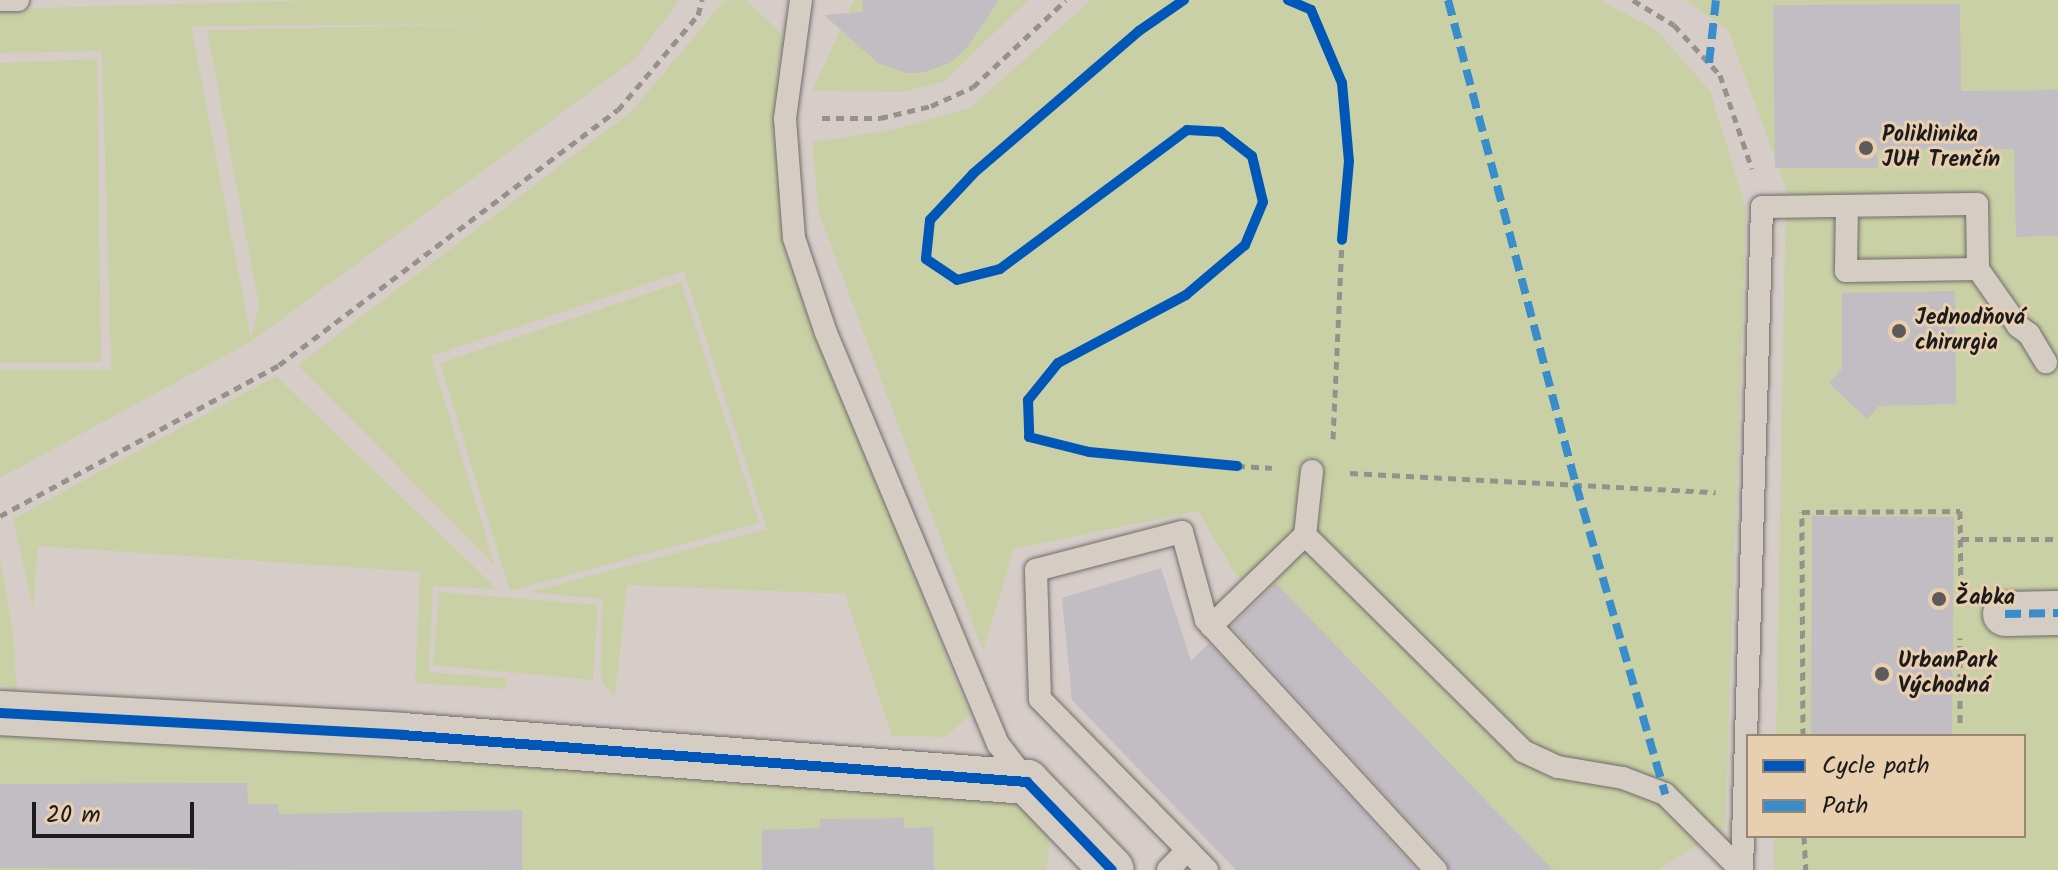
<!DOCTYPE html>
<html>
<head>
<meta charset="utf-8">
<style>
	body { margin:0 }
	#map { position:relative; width:2058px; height:870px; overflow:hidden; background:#d6cdc9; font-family:Kalam,sans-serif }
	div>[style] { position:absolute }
	.green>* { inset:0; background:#cad0a5 }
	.building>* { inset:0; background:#c1bdc3 }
	.path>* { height:5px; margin-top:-2.5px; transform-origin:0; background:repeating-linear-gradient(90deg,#96918b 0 8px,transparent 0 14px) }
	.roads { filter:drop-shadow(0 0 2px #706c6a) drop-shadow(0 0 2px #706c6a) }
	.service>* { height:22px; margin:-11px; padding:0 11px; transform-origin:11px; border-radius:11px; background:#d5cdc3 }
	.minor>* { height:44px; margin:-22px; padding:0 22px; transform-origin:22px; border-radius:22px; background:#d5cdc3 }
	.quiet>* { height:8px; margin-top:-4px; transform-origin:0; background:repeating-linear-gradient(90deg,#388dca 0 16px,transparent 0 24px) }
	.cycleway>* { height:10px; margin:-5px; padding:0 5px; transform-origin:5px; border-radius:5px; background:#0057b8 }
	.dots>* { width:22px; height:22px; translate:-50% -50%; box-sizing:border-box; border:4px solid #e7cfb0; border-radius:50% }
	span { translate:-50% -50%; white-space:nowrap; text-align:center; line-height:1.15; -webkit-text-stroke:6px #e7cfb0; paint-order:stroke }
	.poi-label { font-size:22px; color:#1c1c1c; font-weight:700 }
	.left { translate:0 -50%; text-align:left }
	.legend { position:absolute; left:1746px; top:734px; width:280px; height:104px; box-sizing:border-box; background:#e7cfb0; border:2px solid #968775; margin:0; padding:10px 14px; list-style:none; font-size:24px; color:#1c1c1c }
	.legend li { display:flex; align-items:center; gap:16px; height:40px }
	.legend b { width:40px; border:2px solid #968775 }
	.scale { position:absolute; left:32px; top:802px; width:162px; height:36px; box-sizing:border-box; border:4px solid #1c1c1c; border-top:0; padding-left:10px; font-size:24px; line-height:28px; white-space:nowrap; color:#1c1c1c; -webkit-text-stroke:6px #e7cfb0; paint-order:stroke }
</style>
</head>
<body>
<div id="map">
	<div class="green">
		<i style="clip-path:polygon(evenodd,320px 0,680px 0,635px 59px,252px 341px,0 478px,0 370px,111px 370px,102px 51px,0 53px,0 9px,320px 0,499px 24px,207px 30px,259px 305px,251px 338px,191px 26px,499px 24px)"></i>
		<i style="clip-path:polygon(746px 0,783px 35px,778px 74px,784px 251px,970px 716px,945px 737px,892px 736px,845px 594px,627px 585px,615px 697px,601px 681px,602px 599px,530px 592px,767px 529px,684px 271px,431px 356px,495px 566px,298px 365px,632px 111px,724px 1px)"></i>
		<i style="clip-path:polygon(854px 0,1029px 0,943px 82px,902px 92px,812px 91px)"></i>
		<i style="clip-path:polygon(1091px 0,1600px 0,1656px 30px,1710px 91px,1746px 208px,1725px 828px,1658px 870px,1528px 870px,1234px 572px,1198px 511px,1014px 549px,983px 651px,819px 214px,812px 142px,891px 130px,970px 108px)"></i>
		<i style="clip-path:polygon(1685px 0,2058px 0,2058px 870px,1774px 870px,1774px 836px,2024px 836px,2024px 736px,1776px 736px,1786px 188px,1728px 30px)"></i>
		<i style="clip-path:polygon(97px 59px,101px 362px,0 363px,0 63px)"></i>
		<i style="clip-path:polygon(681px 282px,759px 523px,510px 591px,440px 363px)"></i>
		<i style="clip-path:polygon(276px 376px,497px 589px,433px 586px,429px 672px,507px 678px,505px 689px,415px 683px,420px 572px,38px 546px,33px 609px,13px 519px)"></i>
		<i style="clip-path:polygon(0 558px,13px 632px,17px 691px,0 684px)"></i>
		<i style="clip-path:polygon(439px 592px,598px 605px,593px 680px,433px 665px)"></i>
		<i style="clip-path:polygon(0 731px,1015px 794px,1050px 833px,1047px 870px,0 870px)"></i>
	</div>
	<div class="building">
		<i style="clip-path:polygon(862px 0,999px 0,969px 45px,950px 63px,921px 73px,906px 73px,878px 63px,824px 15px,863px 12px)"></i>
		<i style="clip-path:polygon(1960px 4px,1961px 91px,2058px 90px,2058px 236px,2016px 237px,2014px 149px,1877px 150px,1878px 168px,1775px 168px,1773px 5px)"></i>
		<i style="clip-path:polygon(1955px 291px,1956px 404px,1879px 406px,1867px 419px,1829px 383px,1842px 369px,1842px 293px)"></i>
		<i style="clip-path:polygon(1812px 516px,1954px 517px,1952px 736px,1811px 736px)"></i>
		<i style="clip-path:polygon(1161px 568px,1191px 661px,1209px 643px,1417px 870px,1236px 870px,1072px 700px,1062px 598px)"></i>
		<i style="clip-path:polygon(1276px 583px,1292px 600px,1553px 870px,1450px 870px,1446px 861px,1231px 626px)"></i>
		<i style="clip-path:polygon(247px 783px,248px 804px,278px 804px,279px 814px,522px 810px,522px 870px,0 868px,0 784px)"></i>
		<i style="clip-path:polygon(904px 818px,904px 828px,933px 827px,934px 870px,762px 870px,762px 830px,820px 828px,820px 819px)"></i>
	</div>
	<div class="path">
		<i style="left:1633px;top:0;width:48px;rotate:31.4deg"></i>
		<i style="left:1674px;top:25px;width:68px;rotate:47.4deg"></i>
		<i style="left:1720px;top:75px;width:99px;rotate:71.2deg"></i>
		<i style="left:822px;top:118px;width:58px"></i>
		<i style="left:880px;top:118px;width:52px;rotate:-13.2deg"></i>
		<i style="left:931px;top:106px;width:46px;rotate:-24.3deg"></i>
		<i style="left:973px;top:87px;width:127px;rotate:-43.1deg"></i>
		<i style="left:1333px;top:439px;width:199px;rotate:-87.4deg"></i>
		<i style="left:1237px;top:466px;width:35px;rotate:3deg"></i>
		<i style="left:1350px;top:473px;width:366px;rotate:3deg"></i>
		<i style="left:0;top:516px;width:317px;rotate:-28.4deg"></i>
		<i style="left:279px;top:365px;width:424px;rotate:-37deg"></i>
		<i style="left:618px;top:110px;width:124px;rotate:-49.9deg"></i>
		<i style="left:698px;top:15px;width:16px;rotate:-75deg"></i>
		<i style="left:1961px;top:539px;width:97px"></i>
		<i style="left:1960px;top:723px;width:85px;rotate:-90deg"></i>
		<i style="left:1803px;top:736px;width:224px;rotate:-90.3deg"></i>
		<i style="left:1802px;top:512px;width:158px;rotate:-0.4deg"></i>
		<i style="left:1960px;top:511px;width:77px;rotate:89.3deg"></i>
		<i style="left:1804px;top:836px;width:34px;rotate:87deg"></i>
	</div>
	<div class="roads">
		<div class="service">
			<i style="left:0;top:0;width:18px"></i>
			<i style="left:801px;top:0;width:120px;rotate:97.7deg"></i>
			<i style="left:785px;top:119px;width:119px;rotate:85.7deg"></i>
			<i style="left:794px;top:238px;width:100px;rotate:71.4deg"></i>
			<i style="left:826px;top:333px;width:446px;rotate:67.3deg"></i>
			<i style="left:998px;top:744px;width:46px;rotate:52.1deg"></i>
			<i style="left:1847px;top:206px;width:65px;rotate:90.9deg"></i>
			<i style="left:1846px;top:271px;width:132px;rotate:-0.9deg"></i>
			<i style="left:1312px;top:471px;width:64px;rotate:96.2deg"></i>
			<i style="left:1305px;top:535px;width:307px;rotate:44.7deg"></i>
			<i style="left:1523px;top:751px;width:38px;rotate:25deg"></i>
			<i style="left:1558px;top:767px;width:66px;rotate:9.6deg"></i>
			<i style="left:1623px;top:778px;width:45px;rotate:20.9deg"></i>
			<i style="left:1665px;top:794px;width:107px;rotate:45deg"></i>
			<i style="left:1211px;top:626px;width:131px;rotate:-44.1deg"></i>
			<i style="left:1168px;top:870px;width:28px;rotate:-46deg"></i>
			<i style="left:1207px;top:870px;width:239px;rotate:-134.3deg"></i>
			<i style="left:1040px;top:699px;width:129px;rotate:-91.8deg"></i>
			<i style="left:1036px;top:570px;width:151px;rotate:-14.6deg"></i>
			<i style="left:1182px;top:532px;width:91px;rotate:74.7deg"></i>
			<i style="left:1206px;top:620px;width:340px;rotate:47.4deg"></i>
			<i style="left:1742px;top:870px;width:663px;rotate:-88.27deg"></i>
			<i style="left:1762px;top:207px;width:215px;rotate:-0.8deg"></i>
			<i style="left:1977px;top:204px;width:65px;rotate:89.1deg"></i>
			<i style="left:1978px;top:269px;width:70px;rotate:54.9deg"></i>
			<i style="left:2018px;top:326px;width:14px;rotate:36deg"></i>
			<i style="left:2029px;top:334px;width:33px;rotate:59deg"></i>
		</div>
		<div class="minor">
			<i style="left:2005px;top:614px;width:53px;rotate:-1.1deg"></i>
			<i style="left:0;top:713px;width:403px;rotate:3.1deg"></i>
			<i style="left:402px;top:735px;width:627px;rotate:4.3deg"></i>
			<i style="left:1027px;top:782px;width:122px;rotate:46deg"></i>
		</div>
	</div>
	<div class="quiet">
		<i style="left:1448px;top:0;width:502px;rotate:75.22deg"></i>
		<i style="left:1576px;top:485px;width:322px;rotate:73.9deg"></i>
		<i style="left:1709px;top:63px;width:63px;rotate:-83.7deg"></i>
		<i style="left:2005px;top:614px;width:53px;rotate:-1.1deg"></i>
	</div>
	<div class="cycleway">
		<i style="left:1184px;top:0;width:55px;rotate:145.4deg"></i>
		<i style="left:1139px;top:31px;width:219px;rotate:139.3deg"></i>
		<i style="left:973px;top:174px;width:63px;rotate:133.1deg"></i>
		<i style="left:930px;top:220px;width:39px;rotate:96deg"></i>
		<i style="left:926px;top:259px;width:37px;rotate:34deg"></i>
		<i style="left:957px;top:280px;width:44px;rotate:-14.3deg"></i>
		<i style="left:1000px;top:269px;width:233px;rotate:-36.6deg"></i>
		<i style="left:1187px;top:130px;width:34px;rotate:3deg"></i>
		<i style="left:1221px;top:132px;width:39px;rotate:38deg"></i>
		<i style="left:1252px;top:156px;width:47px;rotate:76.6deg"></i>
		<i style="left:1263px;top:202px;width:47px;rotate:112.7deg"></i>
		<i style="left:1245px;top:245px;width:77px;rotate:139.7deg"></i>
		<i style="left:1186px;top:295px;width:145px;rotate:152deg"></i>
		<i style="left:1058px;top:363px;width:48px;rotate:129deg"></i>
		<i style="left:1028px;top:400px;width:37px;rotate:88deg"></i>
		<i style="left:1029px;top:437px;width:62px;rotate:14deg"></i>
		<i style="left:1089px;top:452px;width:149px;rotate:5.4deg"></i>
		<i style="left:1288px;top:0;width:25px;rotate:23deg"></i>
		<i style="left:1311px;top:10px;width:79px;rotate:67deg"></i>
		<i style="left:1342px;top:83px;width:78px;rotate:84.9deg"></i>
		<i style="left:1349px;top:161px;width:79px;rotate:95.1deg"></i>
		<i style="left:0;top:713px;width:403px;rotate:3.1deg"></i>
		<i style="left:402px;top:735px;width:627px;rotate:4.3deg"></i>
		<i style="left:1027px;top:782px;width:122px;rotate:46deg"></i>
	</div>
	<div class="dots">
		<i style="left:1866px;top:148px;background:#5d5a59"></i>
		<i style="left:1899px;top:331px;background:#5d5a59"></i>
		<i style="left:1939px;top:599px;background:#5d5a59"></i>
		<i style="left:1882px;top:674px;background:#5d5a59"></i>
	</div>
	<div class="poi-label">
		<span class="left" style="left:1882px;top:148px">Poliklinika<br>JUH Trenčín</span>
		<span class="left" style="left:1915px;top:331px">Jednodňová<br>chirurgia</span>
		<span class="left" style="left:1955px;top:599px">Žabka</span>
		<span class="left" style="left:1898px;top:674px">UrbanPark<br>Východná</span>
	</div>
	<ul class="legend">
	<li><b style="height:10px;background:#0057b8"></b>Cycle path</li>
	<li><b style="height:10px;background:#388dca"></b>Path</li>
	</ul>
	<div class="scale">20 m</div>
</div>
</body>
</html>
